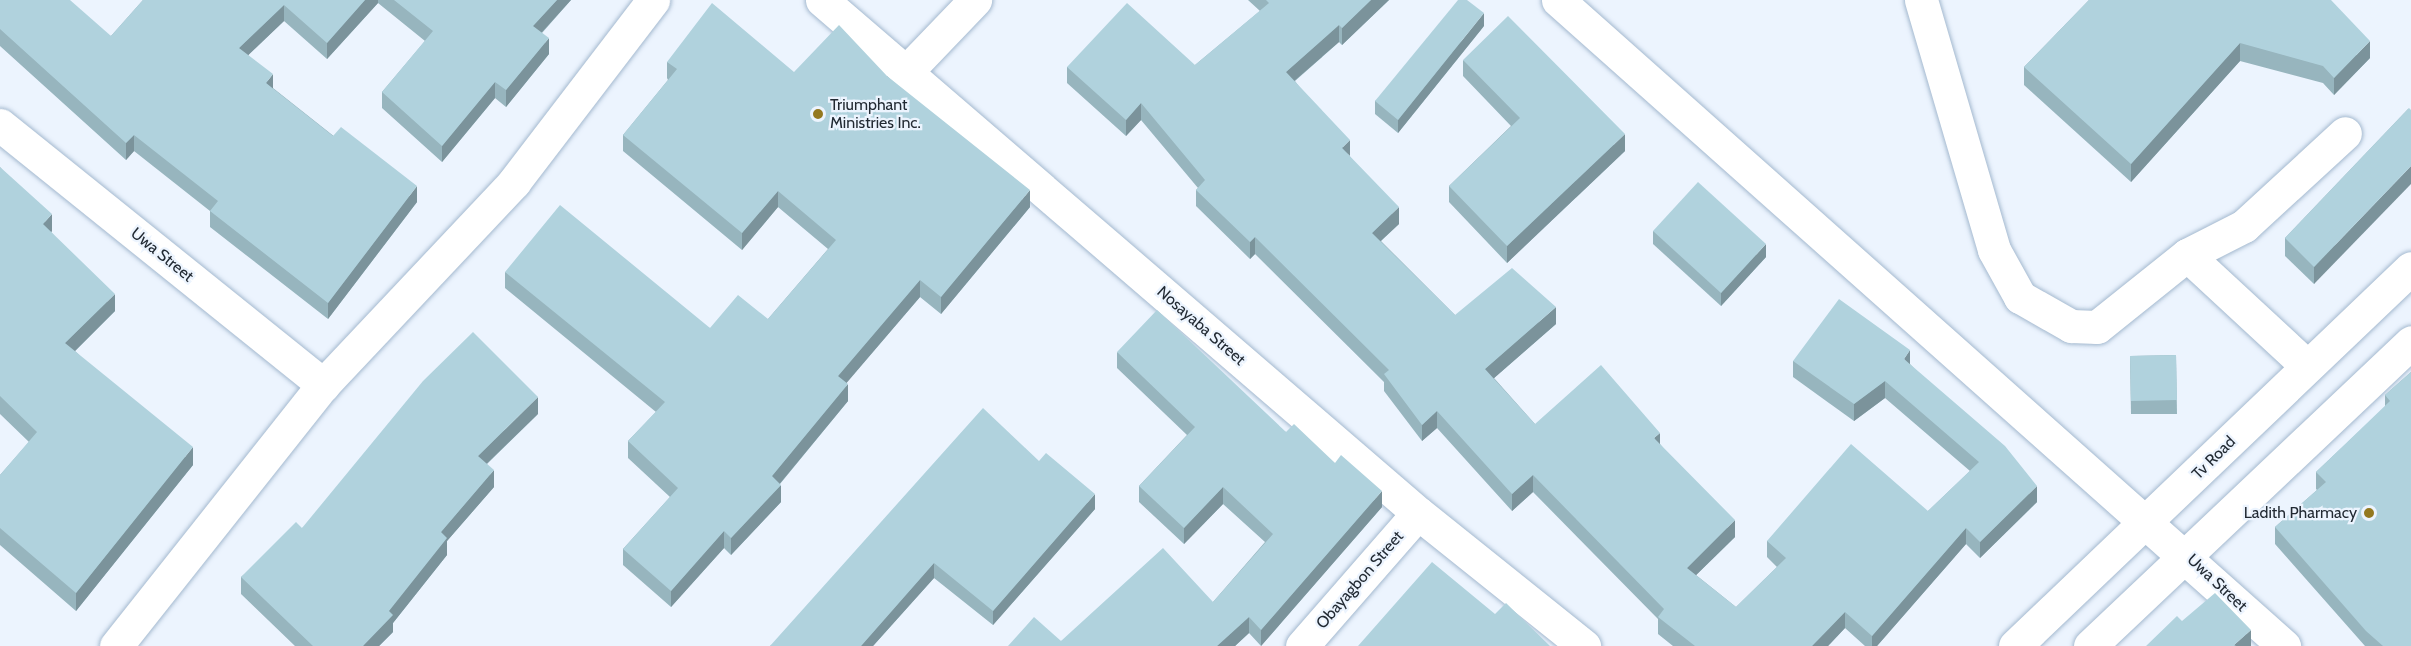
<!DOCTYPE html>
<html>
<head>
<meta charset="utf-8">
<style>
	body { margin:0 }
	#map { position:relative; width:2411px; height:646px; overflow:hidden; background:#ecf4fe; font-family:Cabin,sans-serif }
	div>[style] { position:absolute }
	.roads { filter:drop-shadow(0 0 2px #a4b9cf) drop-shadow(0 0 2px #a4b9cf) }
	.minor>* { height:33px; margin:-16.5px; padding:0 16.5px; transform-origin:16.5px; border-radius:16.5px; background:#fff }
	.wall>* { inset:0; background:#97b5be }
	.shaded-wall>* { inset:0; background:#7b939b }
	.building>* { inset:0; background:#b0d2dd }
	.dots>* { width:16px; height:16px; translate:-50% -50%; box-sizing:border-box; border:3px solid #ecf4fe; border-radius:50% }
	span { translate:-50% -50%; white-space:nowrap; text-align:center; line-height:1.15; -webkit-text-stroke:4.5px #ecf4fe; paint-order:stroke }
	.poi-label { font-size:16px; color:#222a33 }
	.left { translate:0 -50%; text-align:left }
	.right { translate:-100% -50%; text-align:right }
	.street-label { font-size:16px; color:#222a33 }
</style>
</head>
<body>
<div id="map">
	<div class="roads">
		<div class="minor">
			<i style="left:822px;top:0;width:786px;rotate:40.72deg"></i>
			<i style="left:1418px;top:513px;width:213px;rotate:38.7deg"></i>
			<i style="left:1558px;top:0;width:972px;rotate:41.66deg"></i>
			<i style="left:1921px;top:0;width:260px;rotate:73.7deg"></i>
			<i style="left:1994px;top:250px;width:54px;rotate:61deg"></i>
			<i style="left:2020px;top:297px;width:59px;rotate:29.6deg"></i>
			<i style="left:2071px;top:326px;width:26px;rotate:2deg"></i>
			<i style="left:2097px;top:327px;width:115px;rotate:-38.7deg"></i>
			<i style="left:2187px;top:255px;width:163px;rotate:42.8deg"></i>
			<i style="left:906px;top:72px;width:100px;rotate:-46.2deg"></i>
			<i style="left:0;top:125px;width:415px;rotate:38.8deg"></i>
			<i style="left:2187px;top:255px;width:64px;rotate:-27deg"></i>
			<i style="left:2244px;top:226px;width:137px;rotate:-42.6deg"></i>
			<i style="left:116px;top:646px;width:333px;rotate:-51.6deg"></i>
			<i style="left:323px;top:385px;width:279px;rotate:-46.7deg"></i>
			<i style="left:514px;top:182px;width:229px;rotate:-52.6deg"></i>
			<i style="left:1302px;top:646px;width:176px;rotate:-48.9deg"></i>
			<i style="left:2015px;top:646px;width:547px;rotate:-43.67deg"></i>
			<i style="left:2090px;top:646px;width:442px;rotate:-43.4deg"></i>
		</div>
	</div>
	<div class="wall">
		<i style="clip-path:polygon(0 0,111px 36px,143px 0,571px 0,542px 33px,549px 54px,506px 107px,495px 98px,442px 162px,382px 108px,382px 92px,425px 41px,378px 3px,327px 59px,284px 21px,248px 55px,273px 88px,417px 202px,328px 319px,210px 227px,210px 211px,134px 151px,126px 160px,0 46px)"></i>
		<i style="clip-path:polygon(1248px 0,1389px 0,1342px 45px,1339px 42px,1295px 81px,1399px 224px,1381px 241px,1455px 315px,1556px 324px,1494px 378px,1535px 424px,1660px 444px,1735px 537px,1696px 575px,1736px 607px,1777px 567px,1767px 557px,1767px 541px,1928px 511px,1970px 471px,1885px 398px,1854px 421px,1793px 377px,1793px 361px,1910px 364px,2037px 502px,1980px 558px,1966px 544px,1877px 646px,1865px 646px,1845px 628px,1828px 646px,1673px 646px,1658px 634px,1658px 619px,1533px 492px,1512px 511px,1437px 428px,1422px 441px,1384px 391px,1384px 382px,1255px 254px,1250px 259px,1196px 206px,1196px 190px,1198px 188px,1141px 120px,1126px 136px,1067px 83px,1067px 67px,1195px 65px,1260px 11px)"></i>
		<i style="clip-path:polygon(2089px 0,2370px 58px,2334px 95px,2323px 83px,2240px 61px,2131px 182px,2024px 85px,2024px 67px)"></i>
		<i style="clip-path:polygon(1484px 26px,1398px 133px,1375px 114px,1375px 101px)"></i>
		<i style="clip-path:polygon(1463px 60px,1625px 151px,1507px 263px,1449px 202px,1449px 186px,1511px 126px,1463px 76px)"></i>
		<i style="clip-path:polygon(667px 62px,794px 72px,887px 76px,1030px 207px,941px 314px,920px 297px,846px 383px,848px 401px,780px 484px,781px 502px,731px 555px,724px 548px,671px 607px,623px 565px,623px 549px,670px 497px,628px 458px,628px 441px,656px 412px,505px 288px,505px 272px,710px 328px,768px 319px,828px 249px,778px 207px,742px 250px,623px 151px,623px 135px,668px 80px,667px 78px)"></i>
		<i style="clip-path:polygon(2409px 108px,2314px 284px,2285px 256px,2285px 238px)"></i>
		<i style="clip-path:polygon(0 167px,52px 231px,51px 232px,115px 311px,75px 351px,193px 465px,76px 611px,0 545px,0 475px,29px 442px,0 414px)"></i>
		<i style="clip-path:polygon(1653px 231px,1766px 257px,1721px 306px,1653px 244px)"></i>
		<i style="clip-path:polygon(1117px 352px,1286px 432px,1382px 507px,1261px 646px,1249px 633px,1235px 646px,1008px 646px,1061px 641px,1213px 602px,1265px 542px,1223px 504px,1184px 544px,1139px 502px,1139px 486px,1187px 435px,1117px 368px)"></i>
		<i style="clip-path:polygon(2176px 355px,2177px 414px,2131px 414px,2130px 356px)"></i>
		<i style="clip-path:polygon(2411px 372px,2411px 646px,2365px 646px,2275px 544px,2275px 527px,2317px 490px,2316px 489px,2316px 472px,2385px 407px,2385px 395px)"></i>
		<i style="clip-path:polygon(538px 414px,487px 464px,494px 487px,447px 541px,447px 555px,393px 623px,393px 632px,379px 646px,295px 646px,241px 594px,241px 577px,302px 528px)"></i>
		<i style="clip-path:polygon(1039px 461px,1095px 509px,993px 625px,934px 578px,873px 646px,770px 646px)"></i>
	</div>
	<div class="shaded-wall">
		<i style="clip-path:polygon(365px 0,378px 0,378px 3px,327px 59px,327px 43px)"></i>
		<i style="clip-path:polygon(557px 0,571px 0,533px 42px,533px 26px)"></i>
		<i style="clip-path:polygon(1371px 0,1389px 0,1342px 45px,1342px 28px)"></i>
		<i style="clip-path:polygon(284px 5px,284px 21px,239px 64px,239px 48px)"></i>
		<i style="clip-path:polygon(1484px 13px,1484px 26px,1398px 133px,1398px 120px)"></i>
		<i style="clip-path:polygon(1339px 25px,1339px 42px,1286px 88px,1286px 72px)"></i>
		<i style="clip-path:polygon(549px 38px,549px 54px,506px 107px,506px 90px)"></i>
		<i style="clip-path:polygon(2370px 41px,2370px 58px,2334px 95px,2334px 78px)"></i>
		<i style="clip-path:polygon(2240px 43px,2240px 61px,2131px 182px,2131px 164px)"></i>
		<i style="clip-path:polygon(273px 74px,273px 91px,266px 83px)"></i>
		<i style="clip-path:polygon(495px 82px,495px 98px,442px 162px,442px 146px)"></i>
		<i style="clip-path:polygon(1141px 103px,1141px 120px,1126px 136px,1126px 120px)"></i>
		<i style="clip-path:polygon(1625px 134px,1625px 151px,1507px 263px,1507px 246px)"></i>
		<i style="clip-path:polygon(134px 135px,134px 151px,126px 160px,126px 143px)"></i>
		<i style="clip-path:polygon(1350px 140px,1350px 156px,1342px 148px)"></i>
		<i style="clip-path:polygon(2411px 166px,2411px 184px,2314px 284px,2314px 267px)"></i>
		<i style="clip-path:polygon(417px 186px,417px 202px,328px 319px,328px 303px)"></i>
		<i style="clip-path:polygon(1030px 190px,1030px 207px,941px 314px,941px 297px)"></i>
		<i style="clip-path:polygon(778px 191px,778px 207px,742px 250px,742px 233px)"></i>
		<i style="clip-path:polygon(1399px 207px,1399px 224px,1372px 249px,1372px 233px)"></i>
		<i style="clip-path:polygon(52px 214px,52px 231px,43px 242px,43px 224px)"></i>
		<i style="clip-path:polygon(1255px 237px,1255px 254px,1250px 259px,1250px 242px)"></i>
		<i style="clip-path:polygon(1766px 244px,1766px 257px,1721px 306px,1721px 293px)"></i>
		<i style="clip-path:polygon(920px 280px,920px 297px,838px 393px,838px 376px)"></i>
		<i style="clip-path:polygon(115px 294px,115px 311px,65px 361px,65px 343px)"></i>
		<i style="clip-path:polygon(1556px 307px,1556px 324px,1485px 386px,1485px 369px)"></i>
		<i style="clip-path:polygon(1910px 350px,1910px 367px,1904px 359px)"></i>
		<i style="clip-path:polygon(1885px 381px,1885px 398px,1854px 421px,1854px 404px)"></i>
		<i style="clip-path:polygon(848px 384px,848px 401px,772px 493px,772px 476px)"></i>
		<i style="clip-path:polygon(538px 397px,538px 414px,478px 472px,478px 456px)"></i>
		<i style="clip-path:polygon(1437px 411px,1437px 428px,1422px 441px,1422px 425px)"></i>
		<i style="clip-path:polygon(1660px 433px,1660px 449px,1654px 438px)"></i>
		<i style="clip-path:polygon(193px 447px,193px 465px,76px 611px,76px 593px)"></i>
		<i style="clip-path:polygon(494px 470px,494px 487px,447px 541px,447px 555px,393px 623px,393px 632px,379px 646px,363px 646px,441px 532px)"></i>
		<i style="clip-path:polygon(1533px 475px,1533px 492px,1512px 511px,1512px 494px)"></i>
		<i style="clip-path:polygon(781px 485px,781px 502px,731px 555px,731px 538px)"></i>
		<i style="clip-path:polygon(2037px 486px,2037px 502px,1980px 558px,1980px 542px)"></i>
		<i style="clip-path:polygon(1223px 487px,1223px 504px,1184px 544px,1184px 528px)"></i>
		<i style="clip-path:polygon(1382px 491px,1382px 507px,1261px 646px,1261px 630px)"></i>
		<i style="clip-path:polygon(1095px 494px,1095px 509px,993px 625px,993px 611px)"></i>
		<i style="clip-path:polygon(1735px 520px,1735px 537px,1687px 584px,1687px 568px)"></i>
		<i style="clip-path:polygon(1966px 528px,1966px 544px,1877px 646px,1872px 646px,1872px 636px)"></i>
		<i style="clip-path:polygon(724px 531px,724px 548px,671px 607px,671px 591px)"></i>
		<i style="clip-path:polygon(934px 563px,934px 578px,873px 646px,861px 646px)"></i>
		<i style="clip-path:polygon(1845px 612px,1845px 628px,1828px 646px,1812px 646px)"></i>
		<i style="clip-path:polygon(1249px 617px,1249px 633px,1235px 646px,1217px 646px)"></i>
		<i style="clip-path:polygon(2251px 630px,2251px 646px,2234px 646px,2234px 645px)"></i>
	</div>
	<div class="building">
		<i style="clip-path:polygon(0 0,70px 0,111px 36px,143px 0,365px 0,327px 43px,284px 5px,239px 48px,273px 74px,266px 83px,333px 136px,341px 127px,417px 186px,328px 303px,210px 211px,218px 201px,134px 135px,126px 143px,0 29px)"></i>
		<i style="clip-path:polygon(394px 0,557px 0,533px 26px,549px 38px,506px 90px,495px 82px,442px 146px,382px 92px,433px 31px)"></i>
		<i style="clip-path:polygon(1266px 0,1371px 0,1342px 28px,1339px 25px,1286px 72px,1350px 140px,1342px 148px,1399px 207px,1372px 233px,1455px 315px,1512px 268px,1556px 307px,1485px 369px,1535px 424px,1601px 365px,1660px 433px,1654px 438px,1735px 520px,1687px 568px,1736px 607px,1786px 558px,1767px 541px,1851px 444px,1928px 511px,1979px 462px,1885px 381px,1854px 404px,1793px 361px,1839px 299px,1910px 350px,1904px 359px,2005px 446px,2037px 486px,1980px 542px,1966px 528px,1872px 636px,1845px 612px,1812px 646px,1695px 646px,1658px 617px,1664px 609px,1533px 475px,1512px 494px,1437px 411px,1422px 425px,1384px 374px,1389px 370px,1255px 237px,1250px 242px,1196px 190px,1205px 180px,1141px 103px,1126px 120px,1067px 67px,1127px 3px,1195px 65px,1269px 3px)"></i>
		<i style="clip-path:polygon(1458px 0,1467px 0,1484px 13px,1398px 120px,1375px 101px)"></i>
		<i style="clip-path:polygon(2089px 0,2331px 0,2370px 41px,2334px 78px,2323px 66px,2240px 43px,2131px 164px,2024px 67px)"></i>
		<i style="clip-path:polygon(712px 3px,794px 72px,839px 25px,887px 76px,1030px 190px,941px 297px,920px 280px,838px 376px,848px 384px,772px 476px,781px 485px,731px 538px,724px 531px,671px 591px,623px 549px,678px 488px,628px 441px,665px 402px,505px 272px,560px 205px,710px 328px,738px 295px,768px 319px,836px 240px,778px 191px,742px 233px,623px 135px,677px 69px,667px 62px)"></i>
		<i style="clip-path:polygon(1508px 16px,1625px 134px,1507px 246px,1449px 186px,1520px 118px,1463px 60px)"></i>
		<i style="clip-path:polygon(2409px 108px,2411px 110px,2411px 166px,2314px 267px,2285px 238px)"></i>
		<i style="clip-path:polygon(0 167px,52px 214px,43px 224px,115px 294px,65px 343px,193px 447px,76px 593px,0 528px,0 475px,37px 432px,0 396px)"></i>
		<i style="clip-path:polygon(1698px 182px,1766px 244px,1721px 293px,1653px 231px)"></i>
		<i style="clip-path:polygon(1157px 310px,1286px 432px,1294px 424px,1335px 463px,1341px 455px,1382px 491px,1261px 630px,1249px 617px,1217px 646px,1008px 646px,1034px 617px,1061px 641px,1163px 548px,1213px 602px,1273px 534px,1223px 487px,1184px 528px,1139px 486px,1195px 427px,1117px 352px)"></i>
		<i style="clip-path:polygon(473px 332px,538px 397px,478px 456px,494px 470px,441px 532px,447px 538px,389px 611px,393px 615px,363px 646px,313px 646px,241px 577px,296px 522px,302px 528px,423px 381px)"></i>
		<i style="clip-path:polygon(2176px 355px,2177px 400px,2131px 401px,2130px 356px)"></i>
		<i style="clip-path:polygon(2411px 372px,2411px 646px,2383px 646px,2366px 631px,2275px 527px,2326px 482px,2316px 472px,2390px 401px,2385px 395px)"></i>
		<i style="clip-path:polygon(983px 408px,1039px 461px,1046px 453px,1095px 494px,993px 611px,934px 563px,861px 646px,770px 646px)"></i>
		<i style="clip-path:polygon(1432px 562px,1495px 614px,1506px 603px,1550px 646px,1358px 646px)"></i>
		<i style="clip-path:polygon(2215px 593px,2251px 630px,2234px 645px,2236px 646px,2146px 646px,2177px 616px,2182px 621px)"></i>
	</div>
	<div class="dots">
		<i style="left:818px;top:114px;background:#947920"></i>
		<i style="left:2369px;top:513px;background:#947920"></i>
	</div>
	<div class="poi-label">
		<span class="left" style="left:830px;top:114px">Triumphant<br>Ministries Inc.</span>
		<span class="right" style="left:2357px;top:513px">Ladith Pharmacy</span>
	</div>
	<div class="street-label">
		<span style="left:162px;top:255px;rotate:39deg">Uwa Street</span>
		<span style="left:1201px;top:326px;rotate:41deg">Nosayaba Street</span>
		<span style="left:2214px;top:458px;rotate:-45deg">Tv Road</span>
		<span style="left:1360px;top:580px;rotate:-49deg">Obayagbon Street</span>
		<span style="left:2217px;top:583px;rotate:43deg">Uwa Street</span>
	</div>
</div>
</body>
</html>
